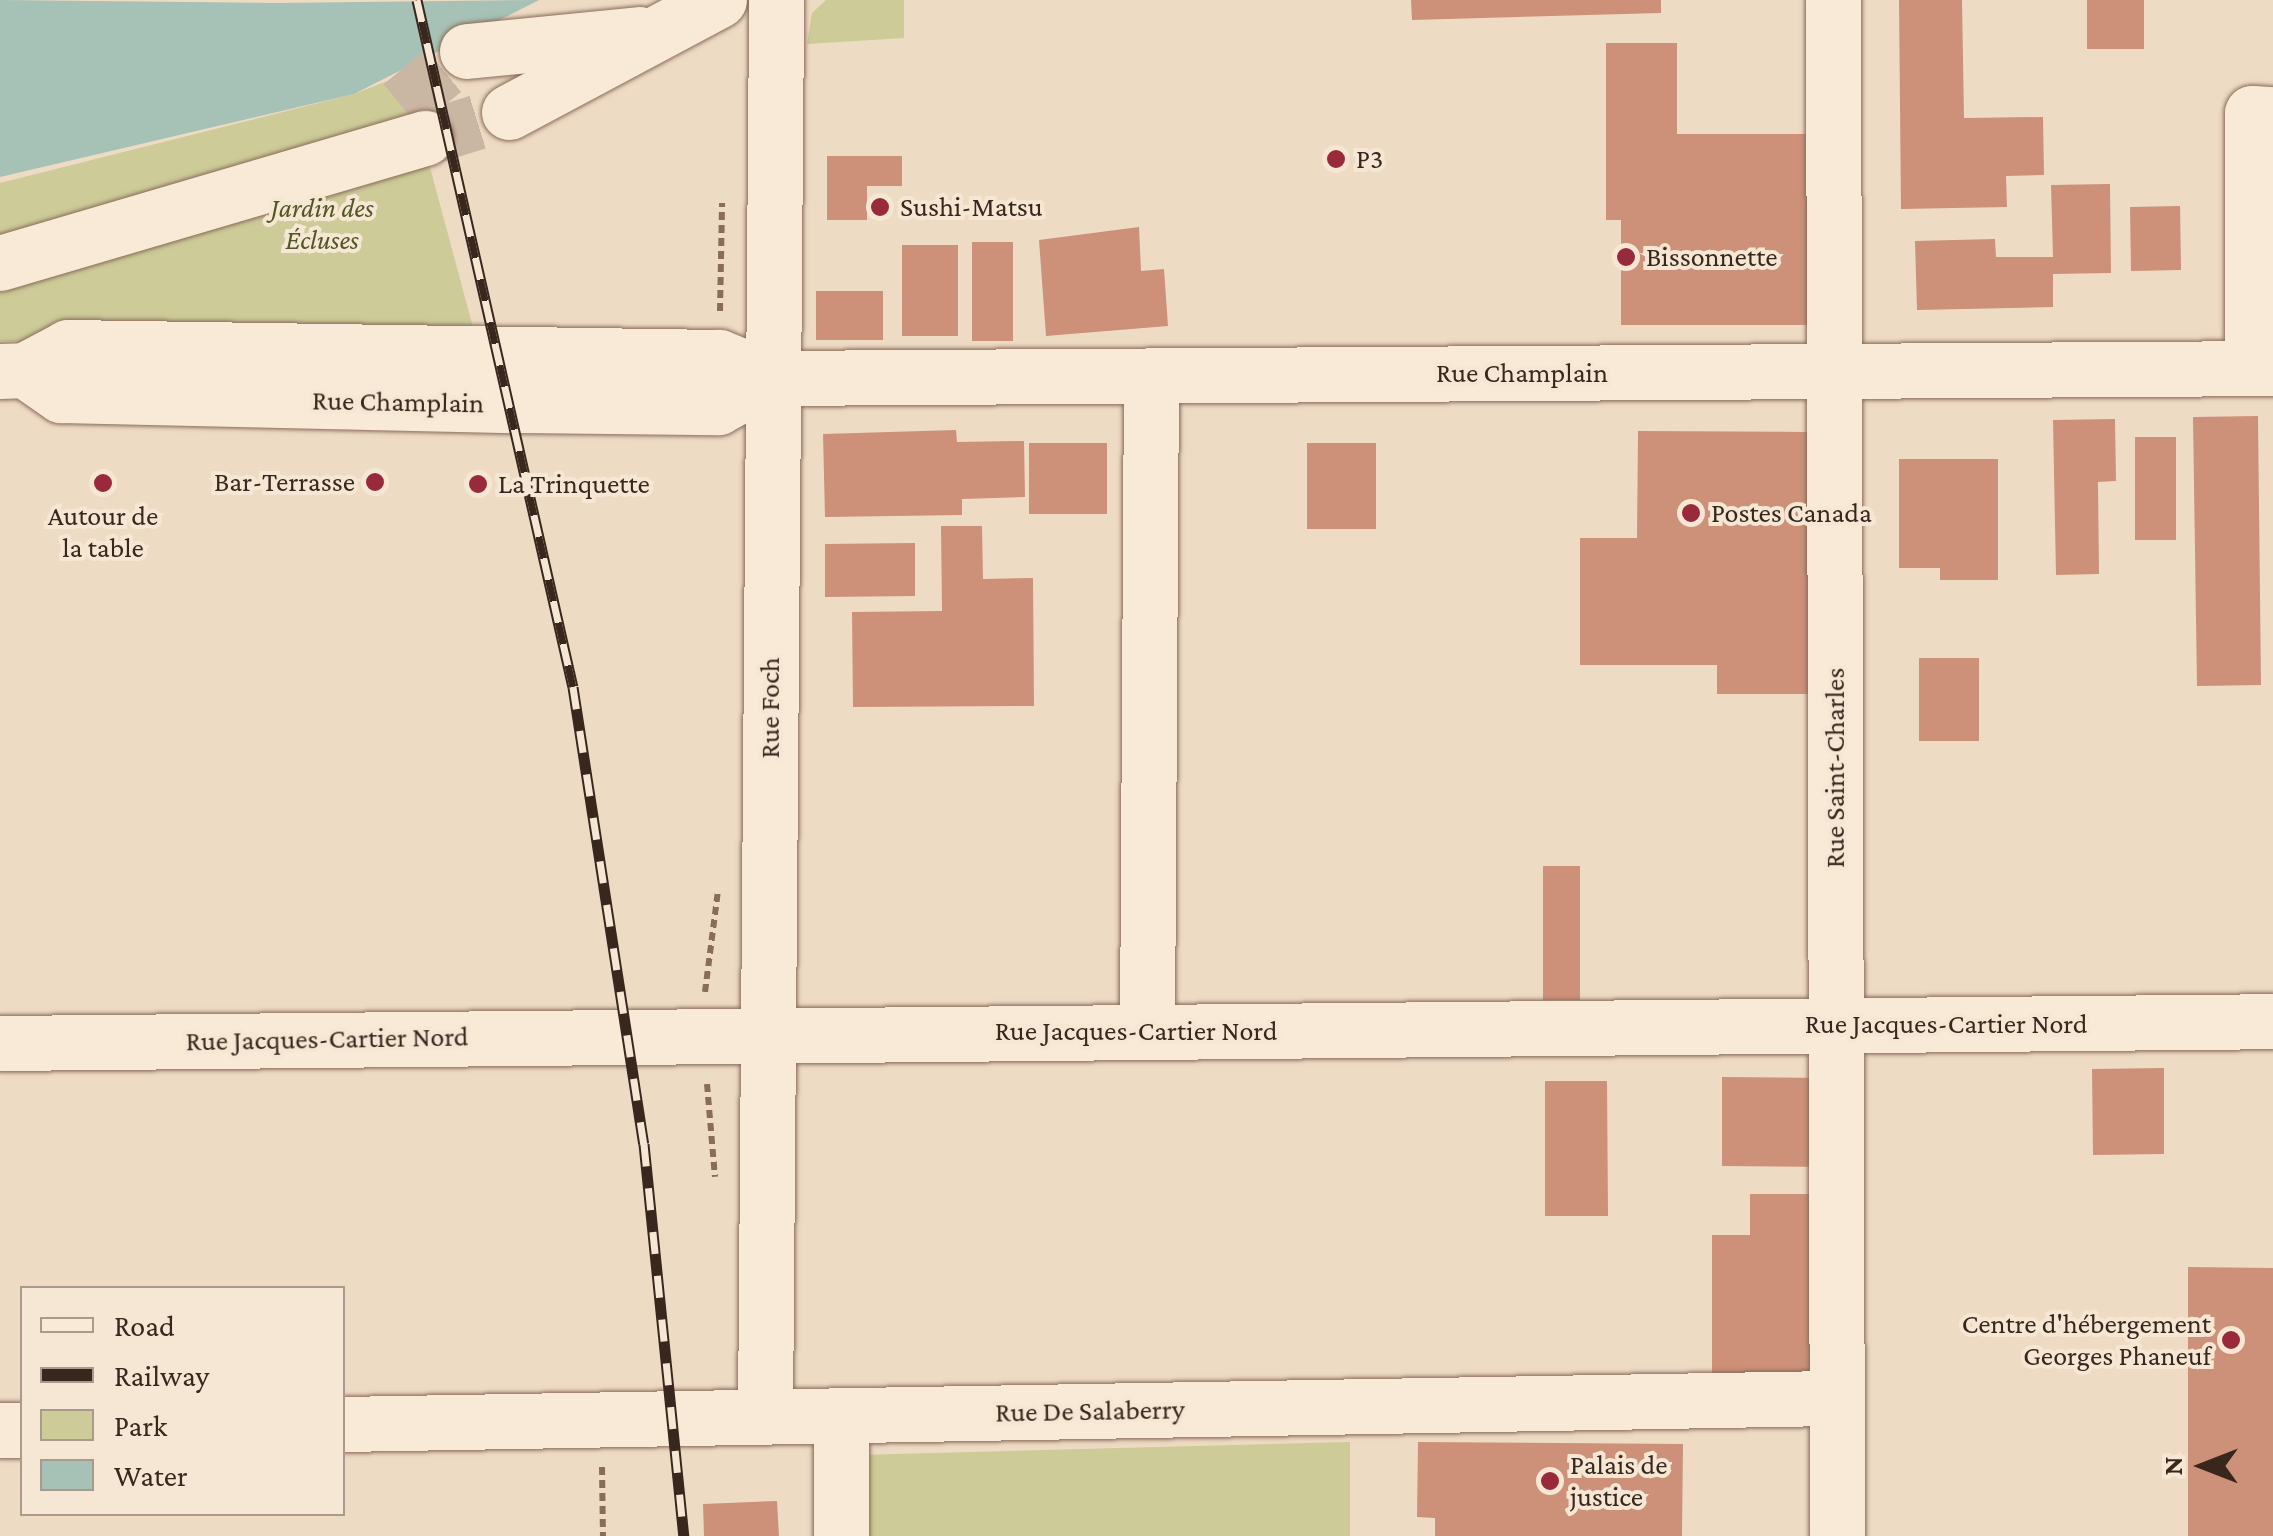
<!DOCTYPE html>
<html>
<head>
<meta charset="utf-8">
<style>
	body { margin:0 }
	#map { position:relative; width:2273px; height:1536px; overflow:hidden; background:#eedbc4; font-family:"Crimson Pro",serif }
	div>[style] { position:absolute }
	.green>* { inset:0; background:#cdcb98 }
	.water>* { inset:0; background:#a6c1b5 }
	.building>* { inset:0; background:#cd9079 }
	.minor-tunnel>* { height:55px; margin-top:-27.5px; transform-origin:0; background:repeating-linear-gradient(90deg,#cab7a3 0 55px,transparent 0 83px) }
	.path>* { height:6px; margin-top:-3px; transform-origin:0; background:repeating-linear-gradient(90deg,#896c5a 0 8px,transparent 0 13px) }
	.roads { filter:drop-shadow(0 0 2px #896c5a) drop-shadow(0 0 2px #896c5a) }
	.minor>* { height:55px; margin:-27.5px; padding:0 27.5px; transform-origin:27.5px; border-radius:27.5px; background:#f9ead7 }
	.rail>* { height:11px; margin-top:-5.5px; transform-origin:0; background:repeating-linear-gradient(90deg,#f6e7d4 0 22px,#39271e 0 44px); box-sizing:border-box; border-block:2px solid #39271e }
	.dots>* { width:28px; height:28px; translate:-50% -50%; box-sizing:border-box; border:5px solid #f6e7d4; border-radius:50% }
	span { translate:-50% -50%; white-space:nowrap; text-align:center; line-height:1.15; -webkit-text-stroke:8px #f6e7d4; paint-order:stroke }
	.poi-label { font-size:28px; color:#39271e }
	.left { translate:0 -50%; text-align:left }
	.right { translate:-100% -50%; text-align:right }
	.park-label { font-size:28px; color:#515625; font-style:italic }
	.street-label { font-size:28px; color:#39271e }
	.legend { position:absolute; left:20px; top:1286px; width:325px; height:230px; box-sizing:border-box; background:#f6e7d4; border:2px solid #aa9a8b; margin:0; padding:12px 18px; list-style:none; font-size:30px; color:#39271e }
	.legend li { display:flex; align-items:center; gap:20px; height:50px }
	.legend b { width:50px; border:2px solid #aa9a8b }
	.north { position:absolute; left:2153px; top:1416px; width:100px; height:100px; -webkit-text-stroke:8px #f6e7d4; paint-order:stroke; rotate:270deg; font-size:28px; font-weight:700; line-height:40px; text-align:center; color:#39271e }
	.north::after { content:''; display:block; margin:auto; width:35px; height:45px; background:#39271e; clip-path:polygon(50% 0,100% 100%,50% 72%,0 100%) }
</style>
</head>
<body>
<div id="map">
	<div class="green">
		<i style="clip-path:polygon(826px 0,904px 0,904px 38px,807px 44px,812px 13px)"></i>
		<i style="clip-path:polygon(405px 74px,478px 346px,0 341px,0 183px,354px 94px)"></i>
		<i style="clip-path:polygon(1350px 1442px,1350px 1536px,861px 1536px,860px 1455px)"></i>
	</div>
	<div class="water">
		<i style="clip-path:polygon(0 0,276px 3px,539px 0,354px 94px,0 177px)"></i>
	</div>
	<div class="building">
		<i style="clip-path:polygon(1411px 0,1661px 0,1661px 13px,1412px 20px)"></i>
		<i style="clip-path:polygon(1899px 0,1962px 0,1964px 118px,2043px 117px,2044px 175px,2006px 176px,2007px 207px,1901px 209px)"></i>
		<i style="clip-path:polygon(2087px 0,2144px 0,2144px 49px,2087px 49px)"></i>
		<i style="clip-path:polygon(1606px 43px,1677px 43px,1677px 134px,1812px 134px,1812px 325px,1621px 325px,1621px 220px,1606px 220px)"></i>
		<i style="clip-path:polygon(827px 156px,902px 156px,902px 186px,867px 186px,867px 220px,827px 220px)"></i>
		<i style="clip-path:polygon(2110px 184px,2111px 273px,2053px 274px,2053px 307px,1917px 310px,1915px 241px,1995px 239px,1996px 257px,2053px 257px,2051px 185px)"></i>
		<i style="clip-path:polygon(2180px 206px,2181px 270px,2131px 271px,2130px 207px)"></i>
		<i style="clip-path:polygon(1139px 227px,1141px 271px,1164px 269px,1168px 326px,1046px 336px,1039px 240px)"></i>
		<i style="clip-path:polygon(972px 242px,1013px 242px,1013px 341px,972px 341px)"></i>
		<i style="clip-path:polygon(902px 245px,958px 245px,958px 336px,902px 336px)"></i>
		<i style="clip-path:polygon(816px 291px,883px 291px,883px 340px,816px 340px)"></i>
		<i style="clip-path:polygon(2258px 416px,2261px 685px,2197px 686px,2193px 417px)"></i>
		<i style="clip-path:polygon(2115px 419px,2116px 481px,2098px 482px,2099px 574px,2056px 575px,2053px 420px)"></i>
		<i style="clip-path:polygon(956px 430px,957px 442px,1024px 441px,1025px 497px,962px 499px,962px 515px,825px 517px,823px 434px)"></i>
		<i style="clip-path:polygon(1638px 431px,1809px 432px,1808px 694px,1717px 694px,1717px 665px,1580px 665px,1580px 538px,1637px 538px)"></i>
		<i style="clip-path:polygon(2135px 437px,2176px 437px,2176px 540px,2135px 540px)"></i>
		<i style="clip-path:polygon(1029px 443px,1107px 443px,1107px 514px,1029px 514px)"></i>
		<i style="clip-path:polygon(1307px 443px,1376px 443px,1376px 529px,1307px 529px)"></i>
		<i style="clip-path:polygon(1899px 459px,1998px 459px,1998px 580px,1940px 580px,1940px 568px,1899px 568px)"></i>
		<i style="clip-path:polygon(941px 526px,982px 526px,983px 579px,1033px 578px,1034px 706px,853px 707px,852px 612px,942px 611px)"></i>
		<i style="clip-path:polygon(915px 543px,915px 596px,825px 597px,825px 544px)"></i>
		<i style="clip-path:polygon(1919px 658px,1979px 658px,1979px 741px,1919px 741px)"></i>
		<i style="clip-path:polygon(1543px 866px,1580px 866px,1580px 1000px,1543px 1000px)"></i>
		<i style="clip-path:polygon(2164px 1068px,2164px 1154px,2093px 1155px,2092px 1069px)"></i>
		<i style="clip-path:polygon(1722px 1077px,1829px 1078px,1828px 1167px,1722px 1166px)"></i>
		<i style="clip-path:polygon(1545px 1081px,1607px 1081px,1608px 1216px,1545px 1216px)"></i>
		<i style="clip-path:polygon(1750px 1194px,1827px 1194px,1827px 1374px,1712px 1374px,1712px 1235px,1750px 1235px)"></i>
		<i style="clip-path:polygon(2188px 1267px,2273px 1268px,2273px 1536px,2188px 1536px)"></i>
		<i style="clip-path:polygon(1418px 1442px,1683px 1444px,1682px 1536px,1435px 1536px,1435px 1518px,1417px 1517px)"></i>
		<i style="clip-path:polygon(777px 1501px,779px 1536px,704px 1536px,703px 1504px)"></i>
	</div>
	<div class="minor-tunnel">
		<i style="left:401px;top:105px;width:85px;rotate:-39.3deg"></i>
		<i style="left:425px;top:138px;width:88px;rotate:-17.2deg"></i>
	</div>
	<div class="path">
		<i style="left:720px;top:311px;width:108px;rotate:-88.9deg"></i>
		<i style="left:705px;top:992px;width:102px;rotate:-82.7deg"></i>
		<i style="left:707px;top:1084px;width:93px;rotate:85.1deg"></i>
		<i style="left:602px;top:1467px;width:69px;rotate:89.2deg"></i>
	</div>
	<div class="roads">
		<div class="minor">
			<i style="left:1833px;top:0;width:1536px;rotate:89.85deg"></i>
			<i style="left:467px;top:51px;width:173px;rotate:-5.6deg"></i>
			<i style="left:509px;top:112px;width:238px;rotate:-28.1deg"></i>
			<i style="left:0;top:263px;width:443px;rotate:-16.4deg"></i>
			<i style="left:2252px;top:368px;width:255px;rotate:-90deg"></i>
			<i style="left:2252px;top:113px;width:21px;rotate:3deg"></i>
			<i style="left:25px;top:370px;width:44px;rotate:34.8deg"></i>
			<i style="left:61px;top:395px;width:452px;rotate:1.3deg"></i>
			<i style="left:513px;top:405px;width:205px;rotate:0.6deg"></i>
			<i style="left:718px;top:407px;width:60px;rotate:-28.7deg"></i>
			<i style="left:0;top:371px;width:25px;rotate:-2deg"></i>
			<i style="left:25px;top:370px;width:49px;rotate:-28.1deg"></i>
			<i style="left:68px;top:347px;width:651px;rotate:0.88deg"></i>
			<i style="left:719px;top:357px;width:56px;rotate:22deg"></i>
			<i style="left:771px;top:378px;width:1502px;rotate:-0.38deg"></i>
			<i style="left:1147px;top:1030px;width:655px;rotate:-89.65deg"></i>
			<i style="left:0;top:1043px;width:2273px;rotate:-0.55deg"></i>
			<i style="left:765px;top:1416px;width:1416px;rotate:-89.55deg"></i>
			<i style="left:342px;top:1424px;width:1495px;rotate:-1deg"></i>
			<i style="left:0;top:1430px;width:22px"></i>
			<i style="left:841px;top:1536px;width:121px;rotate:-90deg"></i>
		</div>
	</div>
	<div class="rail">
		<i style="left:417px;top:0;width:704px;rotate:77.21deg"></i>
		<i style="left:573px;top:687px;width:462px;rotate:81.2deg"></i>
		<i style="left:644px;top:1144px;width:394px;rotate:84.2deg"></i>
	</div>
	<div class="dots">
		<i style="left:1336px;top:159px;background:#992a3b"></i>
		<i style="left:880px;top:207px;background:#992a3b"></i>
		<i style="left:1626px;top:257px;background:#992a3b"></i>
		<i style="left:375px;top:482px;background:#992a3b"></i>
		<i style="left:103px;top:483px;background:#992a3b"></i>
		<i style="left:478px;top:484px;background:#992a3b"></i>
		<i style="left:1691px;top:513px;background:#992a3b"></i>
		<i style="left:2231px;top:1340px;background:#992a3b"></i>
		<i style="left:1550px;top:1481px;background:#992a3b"></i>
	</div>
	<div class="poi-label">
		<span class="left" style="left:1356px;top:159px">P3</span>
		<span class="left" style="left:900px;top:207px">Sushi-Matsu</span>
		<span class="left" style="left:1646px;top:257px">Bissonnette</span>
		<span class="right" style="left:355px;top:482px">Bar-Terrasse</span>
		<span class="left" style="left:498px;top:484px">La Trinquette</span>
		<span class="left" style="left:1711px;top:513px">Postes Canada</span>
		<span style="left:103px;top:532px">Autour de<br>la table</span>
		<span class="right" style="left:2211px;top:1340px">Centre d'hébergement<br>Georges Phaneuf</span>
		<span class="left" style="left:1570px;top:1481px">Palais de<br>justice</span>
	</div>
	<div class="park-label">
		<span style="left:322px;top:224px">Jardin des<br>Écluses</span>
	</div>
	<div class="street-label">
		<span style="left:1522px;top:373px">Rue Champlain</span>
		<span style="left:398px;top:402px;rotate:1deg">Rue Champlain</span>
		<span style="left:770px;top:708px;rotate:-90deg">Rue Foch</span>
		<span style="left:1835px;top:768px;rotate:-90deg">Rue Saint-Charles</span>
		<span style="left:1946px;top:1024px">Rue Jacques-Cartier Nord</span>
		<span style="left:1136px;top:1031px">Rue Jacques-Cartier Nord</span>
		<span style="left:327px;top:1039px;rotate:-1deg">Rue Jacques-Cartier Nord</span>
		<span style="left:1090px;top:1411px;rotate:-1deg">Rue De Salaberry</span>
	</div>
	<ul class="legend">
	<li><b style="height:12px;background:#f9ead7"></b>Road</li>
	<li><b style="height:12px;background:#39271e"></b>Railway</li>
	<li><b style="height:28px;background:#cdcb98"></b>Park</li>
	<li><b style="height:28px;background:#a6c1b5"></b>Water</li>
	</ul>
	<div class="north">N</div>
</div>
</body>
</html>
